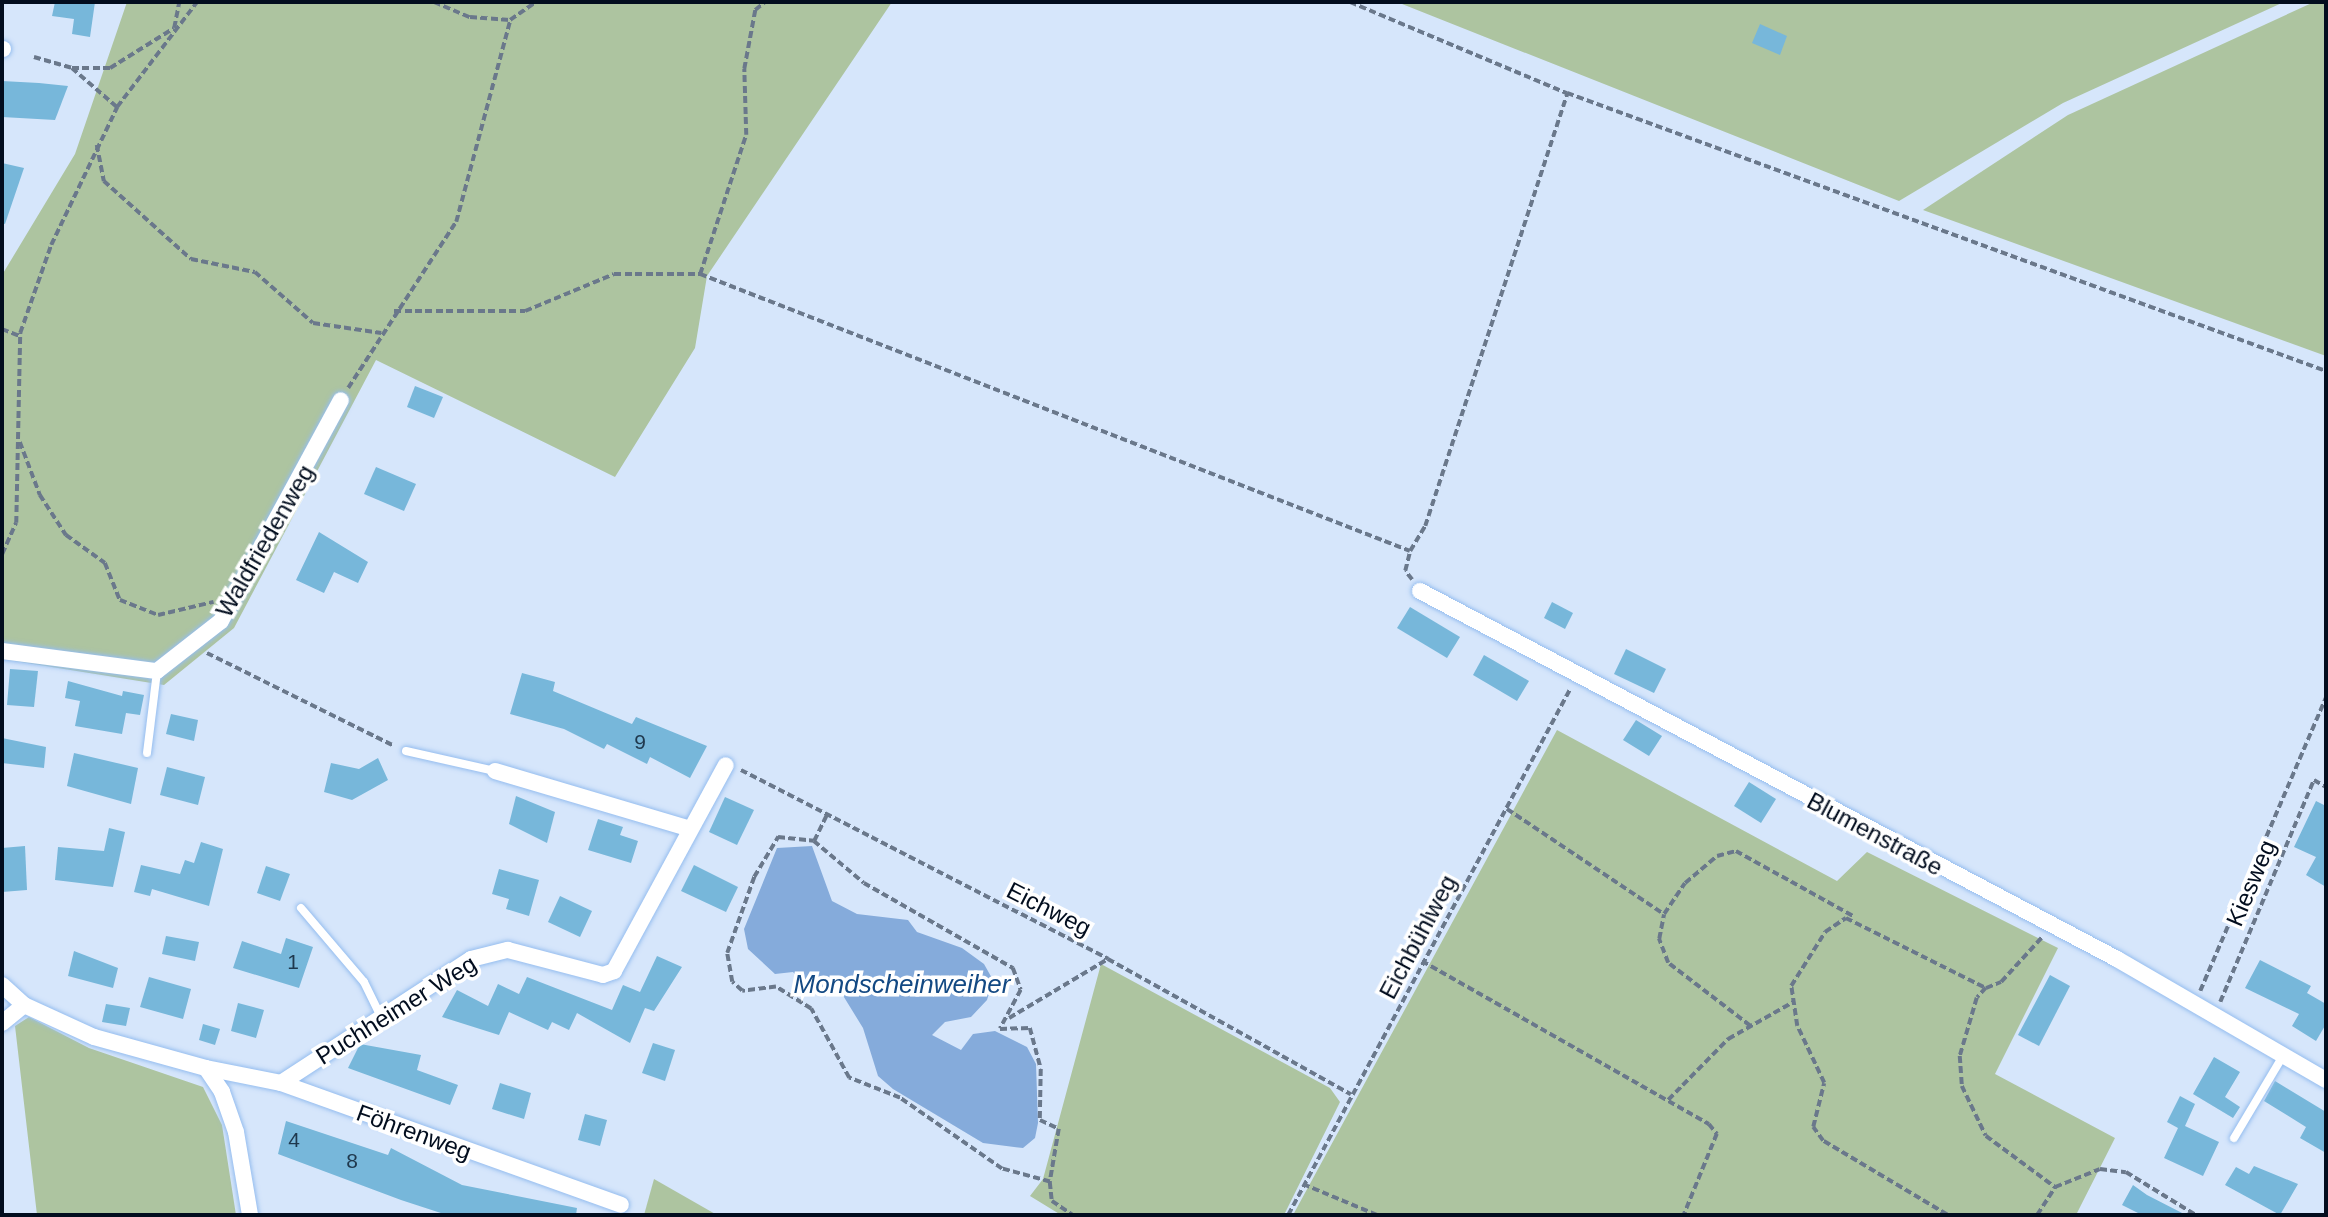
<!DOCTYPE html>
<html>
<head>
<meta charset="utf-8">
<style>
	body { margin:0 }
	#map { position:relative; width:2328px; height:1217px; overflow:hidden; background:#d6e6fb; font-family:Helvetica,sans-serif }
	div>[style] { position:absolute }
	.green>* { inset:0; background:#adc4a0 }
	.water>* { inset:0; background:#85abdb }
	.building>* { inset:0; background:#77b7da }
	.path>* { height:3.5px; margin-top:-1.75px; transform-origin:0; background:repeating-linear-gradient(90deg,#6a788b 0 7px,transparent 0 10.5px) }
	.roads { filter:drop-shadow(0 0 2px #95bdef) drop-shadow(0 0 2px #95bdef) }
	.service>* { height:8px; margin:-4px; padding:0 4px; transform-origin:4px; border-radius:4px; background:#fff }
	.minor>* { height:16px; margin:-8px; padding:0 8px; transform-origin:8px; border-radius:8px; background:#fff }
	span { translate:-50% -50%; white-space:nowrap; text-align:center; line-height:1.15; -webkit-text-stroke:7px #fff; paint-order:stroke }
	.number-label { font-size:21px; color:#1f384d }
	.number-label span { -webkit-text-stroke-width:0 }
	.street-label { font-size:24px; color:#020d1e }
	.water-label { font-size:26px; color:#134983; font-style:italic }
	.frame { position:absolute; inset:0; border:4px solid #020d1e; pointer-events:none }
</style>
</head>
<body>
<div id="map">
	<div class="green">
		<i style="clip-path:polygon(127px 2px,892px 2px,707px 276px,695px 348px,615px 477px,376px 360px,234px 628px,164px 685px,2px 659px,2px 275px,75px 154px)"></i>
		<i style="clip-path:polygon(1397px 2px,2284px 2px,2063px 103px,1899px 201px)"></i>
		<i style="clip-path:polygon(2314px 2px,2326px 2px,2326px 356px,1923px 210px,2068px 115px)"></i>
		<i style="clip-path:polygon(1557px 730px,1837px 881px,1867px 852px,2058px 948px,1995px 1074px,2115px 1138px,2076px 1215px,1293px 1215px)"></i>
		<i style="clip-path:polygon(1101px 964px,1330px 1088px,1340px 1102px,1284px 1215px,1061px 1215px,1030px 1196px,1043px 1179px)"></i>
		<i style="clip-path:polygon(29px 1017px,89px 1048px,203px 1087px,222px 1125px,236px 1215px,37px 1215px,15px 1026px)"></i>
		<i style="clip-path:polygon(654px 1179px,717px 1215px,644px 1215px)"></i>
	</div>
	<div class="water">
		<i style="clip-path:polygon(812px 846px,832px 901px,857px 914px,908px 920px,917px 932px,962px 948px,984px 964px,993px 980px,987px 1000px,971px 1017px,945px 1022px,932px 1035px,961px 1050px,973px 1034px,995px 1031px,1027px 1047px,1036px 1064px,1038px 1123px,1035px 1138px,1023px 1148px,983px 1143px,893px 1089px,878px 1076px,863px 1028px,839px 989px,804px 985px,793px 972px,775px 974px,748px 949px,744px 929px,777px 848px)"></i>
	</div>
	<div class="building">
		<i style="clip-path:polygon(55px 2px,95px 2px,90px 37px,72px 34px,74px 19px,52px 16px)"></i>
		<i style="clip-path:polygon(1760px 24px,1787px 36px,1780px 55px,1752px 43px)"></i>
		<i style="clip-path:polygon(2px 81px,39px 83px,68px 86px,55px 120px,2px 117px)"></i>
		<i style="clip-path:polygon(2px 163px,24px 168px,5px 224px,2px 223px)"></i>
		<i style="clip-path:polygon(415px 386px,443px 397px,434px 418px,407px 407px)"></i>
		<i style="clip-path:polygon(376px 467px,416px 484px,404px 511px,364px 494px)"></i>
		<i style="clip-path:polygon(319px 532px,368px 562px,358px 583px,334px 572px,324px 593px,296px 580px)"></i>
		<i style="clip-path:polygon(1552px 602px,1573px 613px,1565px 629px,1544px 618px)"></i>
		<i style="clip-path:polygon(1410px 607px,1460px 637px,1447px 658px,1397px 628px)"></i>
		<i style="clip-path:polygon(1626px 649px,1666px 669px,1654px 693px,1614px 674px)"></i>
		<i style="clip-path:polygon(1484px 655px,1529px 681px,1517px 701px,1473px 675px)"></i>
		<i style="clip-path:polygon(10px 669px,38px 671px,34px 707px,7px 705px)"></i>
		<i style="clip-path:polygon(522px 673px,555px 682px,553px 691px,632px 724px,636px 717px,707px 746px,690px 778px,650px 757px,647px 764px,607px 744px,604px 749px,564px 729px,510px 714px)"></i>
		<i style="clip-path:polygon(68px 681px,122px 696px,123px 691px,144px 695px,140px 715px,126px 713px,122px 734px,75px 726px,80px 701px,65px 698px)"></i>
		<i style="clip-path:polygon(171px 714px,198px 720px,194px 741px,166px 734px)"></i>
		<i style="clip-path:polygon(1636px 720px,1662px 736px,1649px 756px,1623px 740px)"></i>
		<i style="clip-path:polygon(2px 738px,46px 747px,44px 768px,2px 763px)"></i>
		<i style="clip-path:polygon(74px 753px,138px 768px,131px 804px,67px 786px)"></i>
		<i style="clip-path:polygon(378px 758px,388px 780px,352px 800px,324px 792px,331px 763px,359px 769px)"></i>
		<i style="clip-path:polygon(167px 767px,205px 777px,198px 805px,160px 795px)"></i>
		<i style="clip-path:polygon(1749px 782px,1776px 799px,1761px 823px,1734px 806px)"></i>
		<i style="clip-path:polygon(516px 796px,555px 812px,547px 843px,509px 824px)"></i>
		<i style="clip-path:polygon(725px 797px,754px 810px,737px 845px,709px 832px)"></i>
		<i style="clip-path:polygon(2316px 801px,2326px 806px,2326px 887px,2306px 875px,2316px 857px,2294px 847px)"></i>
		<i style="clip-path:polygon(598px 819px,623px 827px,620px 835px,638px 841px,631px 863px,588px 850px)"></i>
		<i style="clip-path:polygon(109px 828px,125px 832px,113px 887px,55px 880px,58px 847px,104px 851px)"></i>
		<i style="clip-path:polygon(201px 842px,223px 849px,209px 906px,152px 889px,150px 896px,134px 892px,141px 865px,180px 874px,185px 860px,194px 863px)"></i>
		<i style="clip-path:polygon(25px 846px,27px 890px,2px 892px,2px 848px)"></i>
		<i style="clip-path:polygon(694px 865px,738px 887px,726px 912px,681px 891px)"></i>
		<i style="clip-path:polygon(266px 866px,290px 874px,280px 901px,257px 893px)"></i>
		<i style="clip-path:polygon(499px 869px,539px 880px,529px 916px,506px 909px,509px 899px,492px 894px)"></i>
		<i style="clip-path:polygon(560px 896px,592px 911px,580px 937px,548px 922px)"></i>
		<i style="clip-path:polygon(166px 936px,199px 942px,195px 961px,162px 954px)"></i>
		<i style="clip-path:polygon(286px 938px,313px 947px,299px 988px,233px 968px,242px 941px,281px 954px)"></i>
		<i style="clip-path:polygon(74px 951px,118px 968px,113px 988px,68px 976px)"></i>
		<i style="clip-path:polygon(657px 956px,682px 967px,654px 1011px,645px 1008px,630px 1043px,577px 1013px,569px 1030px,552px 1022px,548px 1030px,509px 1012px,499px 1035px,442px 1017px,457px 990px,488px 1006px,498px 984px,519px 994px,527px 977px,612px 1010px,623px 985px,640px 992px)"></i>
		<i style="clip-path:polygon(2260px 960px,2311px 986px,2307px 993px,2326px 1004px,2326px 1024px,2316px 1041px,2292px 1026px,2299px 1014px,2245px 988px)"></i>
		<i style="clip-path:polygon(2050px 975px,2070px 986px,2039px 1046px,2018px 1035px)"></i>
		<i style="clip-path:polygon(149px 977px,191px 989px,183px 1019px,140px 1007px)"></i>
		<i style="clip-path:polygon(238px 1003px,264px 1010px,256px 1038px,231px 1031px)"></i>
		<i style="clip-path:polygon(106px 1004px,130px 1008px,126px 1026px,102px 1022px)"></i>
		<i style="clip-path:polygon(203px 1024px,220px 1029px,215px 1045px,199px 1040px)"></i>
		<i style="clip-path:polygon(653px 1043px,675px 1050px,665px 1081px,642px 1073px)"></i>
		<i style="clip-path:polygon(360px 1044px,421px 1055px,417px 1070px,458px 1085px,450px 1105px,348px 1068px)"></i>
		<i style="clip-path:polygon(2214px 1057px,2240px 1072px,2225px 1097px,2240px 1107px,2233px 1118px,2193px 1094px)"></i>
		<i style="clip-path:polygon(2275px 1081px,2326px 1112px,2326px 1153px,2300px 1138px,2306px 1127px,2264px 1101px)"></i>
		<i style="clip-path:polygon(500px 1083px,531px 1093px,524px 1119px,492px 1109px)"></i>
		<i style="clip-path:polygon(2180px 1096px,2195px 1104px,2185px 1126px,2219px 1142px,2203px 1176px,2164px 1158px,2178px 1128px,2167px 1122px)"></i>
		<i style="clip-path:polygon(585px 1114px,607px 1120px,600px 1146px,578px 1140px)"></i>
		<i style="clip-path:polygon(286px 1121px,388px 1155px,391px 1148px,462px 1185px,577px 1208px,576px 1215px,447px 1215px,401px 1200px,278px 1154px)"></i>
		<i style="clip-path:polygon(2254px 1166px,2298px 1184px,2280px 1215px,2225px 1185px,2236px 1167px,2249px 1174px)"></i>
		<i style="clip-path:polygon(2133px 1185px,2147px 1195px,2186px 1215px,2142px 1215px,2122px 1205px)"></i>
	</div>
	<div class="path">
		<i style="left:434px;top:2px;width:39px;rotate:23deg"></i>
		<i style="left:470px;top:17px;width:40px;rotate:4.3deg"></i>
		<i style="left:1350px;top:2px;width:235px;rotate:22.8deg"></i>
		<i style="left:1567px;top:93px;width:808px;rotate:20.12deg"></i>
		<i style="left:34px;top:57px;width:40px;rotate:16deg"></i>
		<i style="left:72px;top:68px;width:60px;rotate:40.9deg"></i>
		<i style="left:72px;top:68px;width:38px"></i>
		<i style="left:110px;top:68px;width:75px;rotate:-32deg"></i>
		<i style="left:174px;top:28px;width:26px;rotate:-79deg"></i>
		<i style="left:97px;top:145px;width:37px;rotate:79deg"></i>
		<i style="left:104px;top:181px;width:117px;rotate:41.9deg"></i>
		<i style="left:191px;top:259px;width:65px;rotate:11.5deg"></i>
		<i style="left:255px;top:272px;width:77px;rotate:41.3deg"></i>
		<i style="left:313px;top:323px;width:69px;rotate:8.4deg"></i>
		<i style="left:700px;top:274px;width:762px;rotate:21.31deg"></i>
		<i style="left:394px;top:311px;width:131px"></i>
		<i style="left:525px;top:311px;width:96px;rotate:-22.6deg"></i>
		<i style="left:614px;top:274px;width:86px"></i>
		<i style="left:700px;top:274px;width:146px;rotate:-71.7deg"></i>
		<i style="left:746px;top:135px;width:66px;rotate:-91.7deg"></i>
		<i style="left:744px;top:69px;width:60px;rotate:-79.4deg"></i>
		<i style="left:755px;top:10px;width:13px;rotate:-39deg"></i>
		<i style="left:2px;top:329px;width:18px;rotate:22deg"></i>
		<i style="left:348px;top:388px;width:198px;rotate:-57deg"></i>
		<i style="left:456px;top:222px;width:209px;rotate:-75deg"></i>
		<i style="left:510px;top:20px;width:32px;rotate:-35deg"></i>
		<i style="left:20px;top:442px;width:57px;rotate:69.3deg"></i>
		<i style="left:40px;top:495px;width:48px;rotate:57deg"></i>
		<i style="left:66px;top:535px;width:48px;rotate:35.7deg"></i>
		<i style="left:105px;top:563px;width:40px;rotate:68deg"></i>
		<i style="left:120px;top:600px;width:41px;rotate:21.5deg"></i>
		<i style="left:158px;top:615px;width:57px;rotate:-13.3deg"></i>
		<i style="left:2px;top:554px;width:34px;rotate:-66deg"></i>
		<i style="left:16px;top:523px;width:190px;rotate:-88.8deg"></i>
		<i style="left:20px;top:333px;width:93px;rotate:-70.6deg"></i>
		<i style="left:51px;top:245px;width:153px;rotate:-64.4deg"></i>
		<i style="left:117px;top:107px;width:132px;rotate:-52.7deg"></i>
		<i style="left:1412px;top:580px;width:11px;rotate:-128deg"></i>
		<i style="left:1405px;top:571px;width:21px;rotate:-76deg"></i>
		<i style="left:1410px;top:551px;width:29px;rotate:-59deg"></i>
		<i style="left:1425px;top:526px;width:456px;rotate:-71.8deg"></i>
		<i style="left:207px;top:653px;width:209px;rotate:26.4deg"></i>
		<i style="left:741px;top:770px;width:413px;rotate:27.2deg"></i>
		<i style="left:1108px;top:959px;width:278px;rotate:29.1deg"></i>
		<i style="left:1507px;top:809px;width:189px;rotate:33.8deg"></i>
		<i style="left:778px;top:837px;width:36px;rotate:6deg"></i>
		<i style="left:814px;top:841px;width:65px;rotate:40deg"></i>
		<i style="left:864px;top:883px;width:172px;rotate:29.7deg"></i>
		<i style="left:1013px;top:968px;width:23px;rotate:70deg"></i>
		<i style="left:1021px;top:990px;width:44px;rotate:118.3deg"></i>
		<i style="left:1000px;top:1029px;width:30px;rotate:-2deg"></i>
		<i style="left:1030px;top:1028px;width:42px;rotate:75deg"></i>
		<i style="left:1041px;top:1069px;width:51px;rotate:91.1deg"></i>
		<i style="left:1040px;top:1120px;width:21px;rotate:25deg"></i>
		<i style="left:1059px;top:1129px;width:54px;rotate:99.6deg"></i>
		<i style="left:1050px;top:1182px;width:50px;rotate:-164.8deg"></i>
		<i style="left:1002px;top:1169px;width:124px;rotate:-145.2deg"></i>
		<i style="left:900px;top:1098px;width:55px;rotate:-158.6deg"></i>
		<i style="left:849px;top:1078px;width:79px;rotate:-118.8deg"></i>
		<i style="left:811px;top:1009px;width:41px;rotate:-147.8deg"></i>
		<i style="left:776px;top:987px;width:34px;rotate:173deg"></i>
		<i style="left:742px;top:991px;width:13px;rotate:-138deg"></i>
		<i style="left:732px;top:982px;width:29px;rotate:-100deg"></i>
		<i style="left:727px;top:953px;width:81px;rotate:-70.4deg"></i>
		<i style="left:754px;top:877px;width:47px;rotate:-59deg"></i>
		<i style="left:814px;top:841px;width:30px;rotate:-64deg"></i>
		<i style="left:1422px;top:961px;width:330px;rotate:29.6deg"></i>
		<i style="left:1709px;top:1124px;width:13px;rotate:51deg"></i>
		<i style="left:1717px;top:1134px;width:87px;rotate:112.2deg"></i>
		<i style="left:1986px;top:988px;width:16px;rotate:-22deg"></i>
		<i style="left:2001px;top:982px;width:62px;rotate:-47.6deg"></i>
		<i style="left:2200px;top:991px;width:320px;rotate:-66.8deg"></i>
		<i style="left:2220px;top:1002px;width:241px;rotate:-67.1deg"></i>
		<i style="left:2314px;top:780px;width:14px;rotate:30deg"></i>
		<i style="left:1009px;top:1018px;width:115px;rotate:-30.8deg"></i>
		<i style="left:1750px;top:1026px;width:103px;rotate:-142.5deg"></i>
		<i style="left:1668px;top:963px;width:26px;rotate:-111deg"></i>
		<i style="left:1659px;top:939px;width:25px;rotate:-79deg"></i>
		<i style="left:1664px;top:914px;width:37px;rotate:-56deg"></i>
		<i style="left:1685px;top:883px;width:42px;rotate:-40.2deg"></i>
		<i style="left:1717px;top:856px;width:20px;rotate:-15deg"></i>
		<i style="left:1736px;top:851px;width:136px;rotate:29deg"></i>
		<i style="left:1668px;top:1100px;width:86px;rotate:-45.5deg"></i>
		<i style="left:1728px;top:1039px;width:75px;rotate:-29.6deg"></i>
		<i style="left:1050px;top:1182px;width:19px;rotate:84deg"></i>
		<i style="left:1052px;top:1201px;width:25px;rotate:34deg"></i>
		<i style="left:1303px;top:1184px;width:80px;rotate:22.7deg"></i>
		<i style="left:1288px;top:1215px;width:597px;rotate:-61.8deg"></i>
		<i style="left:1947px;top:1215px;width:144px;rotate:-149.2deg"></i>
		<i style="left:1823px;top:1141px;width:17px;rotate:-126deg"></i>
		<i style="left:1813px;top:1127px;width:45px;rotate:-76deg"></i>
		<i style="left:1824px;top:1083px;width:63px;rotate:-115.3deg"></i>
		<i style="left:1797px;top:1026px;width:40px;rotate:-98.5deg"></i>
		<i style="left:1791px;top:986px;width:64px;rotate:-57.8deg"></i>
		<i style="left:1825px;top:932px;width:25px;rotate:-34deg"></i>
		<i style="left:1846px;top:918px;width:157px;rotate:26.6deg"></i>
		<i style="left:1986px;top:988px;width:13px;rotate:132deg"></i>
		<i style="left:1977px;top:998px;width:60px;rotate:106.3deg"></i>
		<i style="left:1960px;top:1056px;width:30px;rotate:86deg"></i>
		<i style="left:1962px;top:1086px;width:55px;rotate:64.4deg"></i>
		<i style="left:1986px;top:1136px;width:86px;rotate:36.5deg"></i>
		<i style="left:2037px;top:1215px;width:33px;rotate:-57deg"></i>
		<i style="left:2055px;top:1187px;width:48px;rotate:-21.8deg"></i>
		<i style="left:2100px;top:1169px;width:26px;rotate:7deg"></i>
		<i style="left:2126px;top:1172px;width:82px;rotate:31.6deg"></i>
	</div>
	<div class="roads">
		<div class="service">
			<i style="left:406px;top:751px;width:91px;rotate:12.7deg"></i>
			<i style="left:147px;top:753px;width:83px;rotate:-83deg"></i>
			<i style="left:301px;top:908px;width:97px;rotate:49.6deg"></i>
			<i style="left:364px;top:982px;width:39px;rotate:64deg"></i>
			<i style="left:2234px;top:1138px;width:98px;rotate:-59.2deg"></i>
		</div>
		<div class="minor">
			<i style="left:2px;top:49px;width:1px"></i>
			<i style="left:1420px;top:591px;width:788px;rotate:27.83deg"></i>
			<i style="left:2117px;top:959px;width:241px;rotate:30.1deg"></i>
			<i style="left:2px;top:651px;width:156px;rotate:7.4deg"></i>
			<i style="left:157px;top:671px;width:81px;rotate:-38deg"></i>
			<i style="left:221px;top:621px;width:251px;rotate:-61.5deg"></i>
			<i style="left:495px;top:771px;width:201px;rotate:16.5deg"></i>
			<i style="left:2px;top:985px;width:30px;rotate:42deg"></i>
			<i style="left:24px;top:1005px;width:77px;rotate:24.6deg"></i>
			<i style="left:94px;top:1037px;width:116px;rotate:15.5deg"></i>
			<i style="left:206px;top:1068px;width:29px;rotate:56deg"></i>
			<i style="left:222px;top:1092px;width:42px;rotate:70.7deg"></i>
			<i style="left:236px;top:1132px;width:84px;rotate:80.4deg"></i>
			<i style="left:2px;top:1023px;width:28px;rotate:-39deg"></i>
			<i style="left:206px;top:1068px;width:76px;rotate:11.3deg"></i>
			<i style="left:281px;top:1083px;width:361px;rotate:19.7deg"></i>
			<i style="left:281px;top:1083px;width:227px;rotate:-33.1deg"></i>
			<i style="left:471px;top:959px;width:38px;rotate:-14deg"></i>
			<i style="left:508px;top:950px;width:98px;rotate:14.7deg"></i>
			<i style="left:603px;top:975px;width:12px;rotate:-20deg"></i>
			<i style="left:614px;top:971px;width:234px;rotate:-61.5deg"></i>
		</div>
	</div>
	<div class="number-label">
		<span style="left:640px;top:742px">9</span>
		<span style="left:293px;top:962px">1</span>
		<span style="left:294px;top:1140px">4</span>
		<span style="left:352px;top:1161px">8</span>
	</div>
	<div class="street-label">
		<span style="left:265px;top:541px;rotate:-60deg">Waldfriedenweg</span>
		<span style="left:1875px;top:834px;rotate:28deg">Blumenstraße</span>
		<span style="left:2251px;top:883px;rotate:-67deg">Kiesweg</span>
		<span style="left:1049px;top:909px;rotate:27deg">Eichweg</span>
		<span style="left:1418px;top:937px;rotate:-62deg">Eichbühlweg</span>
		<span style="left:396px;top:1010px;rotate:-32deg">Puchheimer Weg</span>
		<span style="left:414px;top:1132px;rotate:20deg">Föhrenweg</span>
	</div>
	<div class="water-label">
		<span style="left:902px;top:985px">Mondscheinweiher</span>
	</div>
	<div class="frame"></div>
</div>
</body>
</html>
